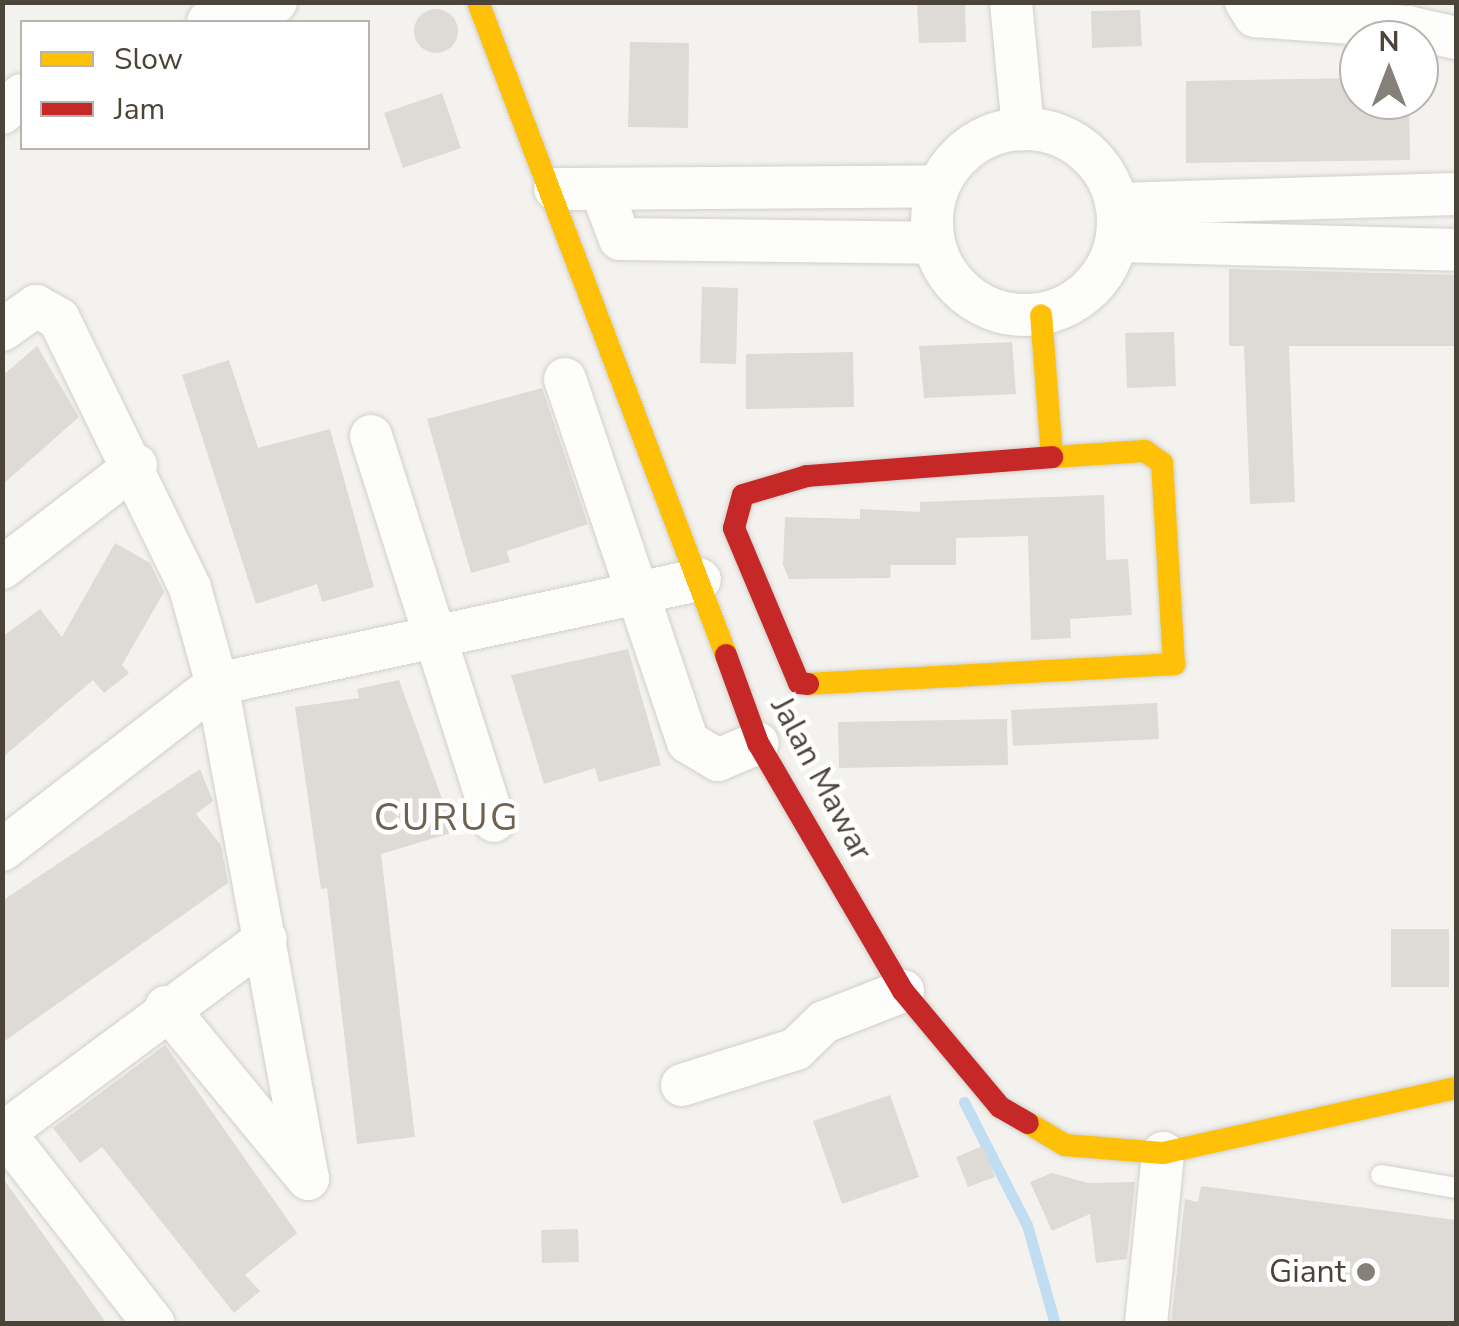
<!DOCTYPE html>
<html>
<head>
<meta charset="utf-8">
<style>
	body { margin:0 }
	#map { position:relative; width:1459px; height:1326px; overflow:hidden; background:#f4f2ee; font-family:"Nunito Sans",sans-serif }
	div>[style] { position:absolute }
	.stream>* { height:11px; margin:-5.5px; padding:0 5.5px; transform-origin:5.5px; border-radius:5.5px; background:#c0ddf1 }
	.building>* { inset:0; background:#dedbd6 }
	.round { border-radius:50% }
	.roads { filter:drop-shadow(0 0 2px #d2d0cb) drop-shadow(0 0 2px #d2d0cb) }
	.lane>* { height:20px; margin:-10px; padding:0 10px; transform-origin:10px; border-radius:10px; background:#fdfdfc }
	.street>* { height:42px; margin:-21px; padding:0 21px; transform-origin:21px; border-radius:21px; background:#fdfdfc }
	.street>.ring { margin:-21px; padding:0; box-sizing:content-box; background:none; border:42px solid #fdfdfc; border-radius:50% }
	.slow>* { height:22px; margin:-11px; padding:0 11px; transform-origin:11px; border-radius:11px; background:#ffc107 }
	.jam>* { height:22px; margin:-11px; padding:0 11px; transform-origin:11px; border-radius:11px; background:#c62828 }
	.dots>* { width:28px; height:28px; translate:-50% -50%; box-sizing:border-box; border:5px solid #fff; border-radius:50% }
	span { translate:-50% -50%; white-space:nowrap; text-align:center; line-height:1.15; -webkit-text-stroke:9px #fff; paint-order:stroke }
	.street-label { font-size:32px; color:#4b4439 }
	.poi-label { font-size:32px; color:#4b4439 }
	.right { translate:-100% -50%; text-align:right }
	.quarter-label { font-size:38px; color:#6e6250; letter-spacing:2.5px }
	.frame { position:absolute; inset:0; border:5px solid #4b4439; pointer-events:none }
	.legend { position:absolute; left:20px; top:20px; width:350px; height:130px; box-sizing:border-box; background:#fff; border:2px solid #b7b4b0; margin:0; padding:12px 18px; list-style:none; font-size:30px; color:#4b4439 }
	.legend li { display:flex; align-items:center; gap:20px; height:50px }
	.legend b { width:50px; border:2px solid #b7b4b0 }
	.north { position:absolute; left:1339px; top:20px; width:100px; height:100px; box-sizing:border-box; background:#fff; border:2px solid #b7b4b0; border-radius:50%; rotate:0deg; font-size:28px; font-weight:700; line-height:40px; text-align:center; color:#4b4439 }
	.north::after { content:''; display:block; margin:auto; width:35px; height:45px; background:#868178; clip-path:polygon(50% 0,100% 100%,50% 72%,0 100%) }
</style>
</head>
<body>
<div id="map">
	<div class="stream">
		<i style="left:964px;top:1102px;width:138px;rotate:62.9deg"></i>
		<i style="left:1027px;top:1225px;width:103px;rotate:74.2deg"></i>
	</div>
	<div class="building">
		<i style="clip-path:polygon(917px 2px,965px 2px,966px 42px,919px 43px)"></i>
		<i class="round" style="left:414px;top:9px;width:44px;height:44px"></i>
		<i style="clip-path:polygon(1140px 10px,1142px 46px,1092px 48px,1091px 11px)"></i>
		<i style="clip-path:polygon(630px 42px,689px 43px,688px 128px,628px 127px)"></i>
		<i style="clip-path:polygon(1359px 78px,1359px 100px,1409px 100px,1410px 160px,1186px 163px,1186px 81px)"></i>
		<i style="clip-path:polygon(442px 93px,461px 148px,403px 168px,384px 113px)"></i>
		<i style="clip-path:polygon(1229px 269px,1456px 275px,1456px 346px,1289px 346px,1295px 502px,1250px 504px,1244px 346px,1229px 346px)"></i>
		<i style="clip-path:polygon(702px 287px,738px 288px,736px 364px,700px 363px)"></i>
		<i style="clip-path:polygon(1174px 332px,1176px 386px,1127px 388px,1125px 333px)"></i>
		<i style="clip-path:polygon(1012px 342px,1016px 394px,924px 398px,919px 346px)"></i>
		<i style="clip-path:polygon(37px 346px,79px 417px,2px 485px,2px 376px)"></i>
		<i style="clip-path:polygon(853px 352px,854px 407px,746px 409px,746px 354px)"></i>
		<i style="clip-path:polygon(229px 360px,258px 448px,330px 429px,374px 587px,322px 602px,317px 584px,256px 604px,182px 375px)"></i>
		<i style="clip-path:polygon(542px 388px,588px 524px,507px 551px,510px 562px,471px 573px,427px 419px)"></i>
		<i style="clip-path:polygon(1104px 495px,1106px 560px,1128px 559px,1132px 615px,1070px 619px,1071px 638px,1031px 640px,1028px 536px,956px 538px,956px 565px,891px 565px,890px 578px,789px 579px,783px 565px,785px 517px,860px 519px,860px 509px,920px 512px,920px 502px)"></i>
		<i style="clip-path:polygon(115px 543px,150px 563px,164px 592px,122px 665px,129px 673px,104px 693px,93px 680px,2px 758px,2px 637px,40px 609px,62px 637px)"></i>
		<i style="clip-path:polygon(628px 649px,661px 765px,599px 782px,595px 768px,544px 784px,511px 675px)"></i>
		<i style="clip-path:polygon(399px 680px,454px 832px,381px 854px,415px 1137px,357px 1144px,327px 888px,321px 889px,295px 707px,359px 698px,357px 689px)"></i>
		<i style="clip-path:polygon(1157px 703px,1159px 739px,1013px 746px,1011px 710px)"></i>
		<i style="clip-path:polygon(1007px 719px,1008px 765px,839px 768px,838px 722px)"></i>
		<i style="clip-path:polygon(200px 769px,213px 801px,196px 814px,221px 845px,228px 883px,2px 1043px,2px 901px)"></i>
		<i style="clip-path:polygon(1391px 929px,1449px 929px,1449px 987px,1391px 987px)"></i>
		<i style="clip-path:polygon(165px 1045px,297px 1233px,245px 1275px,260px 1291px,234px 1313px,102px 1147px,80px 1163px,53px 1128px)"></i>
		<i style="clip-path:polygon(890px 1095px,919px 1177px,842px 1204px,813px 1121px)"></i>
		<i style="clip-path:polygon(983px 1146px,995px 1177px,968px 1187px,956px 1157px)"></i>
		<i style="clip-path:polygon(1052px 1173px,1088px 1183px,1135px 1182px,1127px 1259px,1096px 1263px,1090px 1214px,1052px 1231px,1030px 1182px)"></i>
		<i style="clip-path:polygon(2px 1177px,71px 1273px,107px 1324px,2px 1324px)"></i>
		<i style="clip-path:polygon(1201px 1186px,1456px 1220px,1456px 1324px,1171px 1324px,1185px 1199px,1198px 1202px)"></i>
		<i style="clip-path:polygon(578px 1229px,579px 1262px,542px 1263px,541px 1230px)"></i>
	</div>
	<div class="roads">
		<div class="lane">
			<i style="left:1381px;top:1175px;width:76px;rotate:9.8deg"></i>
		</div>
		<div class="street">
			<i style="left:1011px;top:2px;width:128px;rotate:84.6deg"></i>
			<i style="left:1246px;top:2px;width:17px;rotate:57deg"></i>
			<i style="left:1255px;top:16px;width:153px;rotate:4.1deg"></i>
			<i style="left:1408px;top:27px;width:49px;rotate:12.9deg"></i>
			<i style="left:208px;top:22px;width:71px;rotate:-16.4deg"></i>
			<i style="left:2px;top:113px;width:27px;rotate:-42deg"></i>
			<i class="ring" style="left:932px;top:129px;width:144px;height:144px"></i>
			<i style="left:555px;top:189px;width:383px;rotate:-0.4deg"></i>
			<i style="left:601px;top:189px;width:53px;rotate:69.2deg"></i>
			<i style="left:620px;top:239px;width:313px;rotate:0.7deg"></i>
			<i style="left:1116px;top:204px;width:340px;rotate:-1.7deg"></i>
			<i style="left:1117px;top:241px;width:339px;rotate:1.5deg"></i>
			<i style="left:2px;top:330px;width:42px;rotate:-35.2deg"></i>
			<i style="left:36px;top:306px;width:26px;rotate:29deg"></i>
			<i style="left:59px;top:319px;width:299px;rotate:64deg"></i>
			<i style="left:190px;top:588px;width:100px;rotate:74.3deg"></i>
			<i style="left:217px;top:684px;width:503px;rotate:79.58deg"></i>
			<i style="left:308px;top:1179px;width:223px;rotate:-129.5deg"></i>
			<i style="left:565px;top:379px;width:383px;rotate:71.3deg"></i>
			<i style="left:688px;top:742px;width:35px;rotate:31deg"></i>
			<i style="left:718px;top:760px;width:43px;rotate:-23deg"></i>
			<i style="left:371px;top:436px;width:404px;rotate:72.3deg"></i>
			<i style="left:2px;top:568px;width:169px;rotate:-37.5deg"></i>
			<i style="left:2px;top:850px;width:272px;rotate:-37.7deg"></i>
			<i style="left:217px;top:684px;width:494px;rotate:-12.2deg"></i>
			<i style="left:682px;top:1085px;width:120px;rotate:-17.5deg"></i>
			<i style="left:796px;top:1049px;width:39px;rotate:-44deg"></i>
			<i style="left:824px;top:1022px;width:85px;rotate:-21.4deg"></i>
			<i style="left:2px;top:1130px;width:246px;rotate:51.9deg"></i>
			<i style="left:2px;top:1134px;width:328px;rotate:-36.5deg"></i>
			<i style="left:1146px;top:1324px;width:172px;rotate:-84.3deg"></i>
		</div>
		<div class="slow">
			<i style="left:478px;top:2px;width:699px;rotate:69.2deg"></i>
			<i style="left:808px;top:684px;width:367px;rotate:-3.1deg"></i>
			<i style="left:1174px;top:664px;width:201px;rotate:-93.4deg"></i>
			<i style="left:1162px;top:463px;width:21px;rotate:-145deg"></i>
			<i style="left:1145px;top:451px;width:93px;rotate:176.3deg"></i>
			<i style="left:1052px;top:457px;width:142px;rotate:-94.4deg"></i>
			<i style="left:1028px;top:1123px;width:43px;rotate:30.7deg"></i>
			<i style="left:1065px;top:1145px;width:98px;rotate:4.7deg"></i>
			<i style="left:1163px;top:1153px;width:300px;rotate:-12.5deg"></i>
		</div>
		<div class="jam">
			<i style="left:726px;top:655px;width:94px;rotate:70deg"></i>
			<i style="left:758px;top:743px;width:287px;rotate:59.7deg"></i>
			<i style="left:903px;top:991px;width:151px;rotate:50.1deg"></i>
			<i style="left:1000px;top:1107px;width:32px;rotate:30deg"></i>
			<i style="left:808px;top:684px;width:9px;rotate:-174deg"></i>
			<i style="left:799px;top:683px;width:168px;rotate:-112.8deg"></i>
			<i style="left:734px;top:528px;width:34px;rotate:-75deg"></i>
			<i style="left:743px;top:495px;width:67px;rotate:-16.5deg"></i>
			<i style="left:807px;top:476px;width:246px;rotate:-4.4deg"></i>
		</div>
	</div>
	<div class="dots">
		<i style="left:1366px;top:1272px;background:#868178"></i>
	</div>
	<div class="street-label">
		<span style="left:821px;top:779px;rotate:62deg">Jalan Mawar</span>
	</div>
	<div class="poi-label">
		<span class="right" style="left:1346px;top:1272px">Giant</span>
	</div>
	<div class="quarter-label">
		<span style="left:447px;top:818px">CURUG</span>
	</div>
	<div class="frame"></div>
	<ul class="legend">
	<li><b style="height:12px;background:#ffc107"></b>Slow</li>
	<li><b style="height:12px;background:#c62828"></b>Jam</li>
	</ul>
	<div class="north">N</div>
</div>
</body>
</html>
